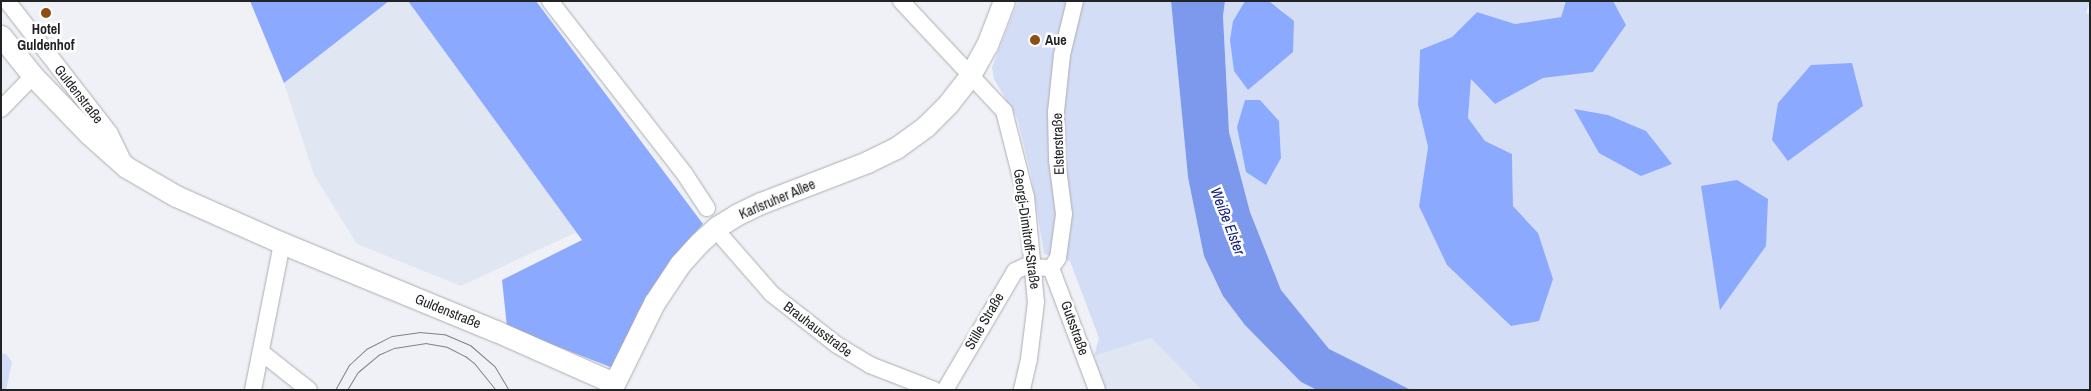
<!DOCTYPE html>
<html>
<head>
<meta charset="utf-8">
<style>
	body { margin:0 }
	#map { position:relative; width:2091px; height:391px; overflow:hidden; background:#eff1f7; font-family:"Archivo Narrow",sans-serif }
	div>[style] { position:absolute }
	.built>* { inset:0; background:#e1e6f3 }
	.green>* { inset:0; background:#d4ddf6 }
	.forest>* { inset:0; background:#8ba9ff }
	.water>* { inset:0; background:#7c99ed }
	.roads { filter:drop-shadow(0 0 1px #aaadb2) drop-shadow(0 0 1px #aaadb2) }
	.minor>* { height:16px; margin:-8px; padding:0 8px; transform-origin:8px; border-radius:8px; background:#fff }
	.tertiary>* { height:21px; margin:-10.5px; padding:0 10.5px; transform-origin:10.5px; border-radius:10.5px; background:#fff }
	.tram>* { height:1px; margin:-0.5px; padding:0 0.5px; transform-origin:0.5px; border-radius:0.5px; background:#818286 }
	.dots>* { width:14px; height:14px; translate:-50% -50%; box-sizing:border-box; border:2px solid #fefefe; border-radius:50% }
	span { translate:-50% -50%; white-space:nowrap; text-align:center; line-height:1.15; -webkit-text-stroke:5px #fefefe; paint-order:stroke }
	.poi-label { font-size:14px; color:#222325; font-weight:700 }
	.left { translate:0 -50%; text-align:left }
	.street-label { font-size:14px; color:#222325 }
	.water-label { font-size:15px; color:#142080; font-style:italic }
	.frame { position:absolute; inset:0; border:2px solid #222325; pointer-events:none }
</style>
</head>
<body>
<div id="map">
	<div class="built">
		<i style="clip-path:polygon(389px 1px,408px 1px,577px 232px,461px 286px,357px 244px,314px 175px,284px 83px)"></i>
		<i style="clip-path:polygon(1151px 338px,1202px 390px,1105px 390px,1094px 356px)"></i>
	</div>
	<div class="green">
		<i style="clip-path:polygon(1018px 1px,1171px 1px,1188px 177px,1301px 382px,1317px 390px,1202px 390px,1151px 338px,1094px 356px,1099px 338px,1070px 261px,1044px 254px,1031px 175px,1017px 118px,994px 79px,992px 67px)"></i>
		<i style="clip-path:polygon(evenodd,1225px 1px,1245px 1px,1233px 21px,1248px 90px,1267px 73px,1283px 11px,1269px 1px,1566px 1px,1561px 17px,1515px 24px,1477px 12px,1452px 37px,1420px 50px,1418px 105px,1428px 147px,1419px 206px,1483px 297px,1511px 326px,1538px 233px,1513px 206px,1512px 154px,1485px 141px,1468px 118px,1471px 78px,1495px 104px,1543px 78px,1593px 72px,1626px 25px,1613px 1px,2090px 1px,2086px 13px,2090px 14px,2090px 390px,1411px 390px,1329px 350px,1281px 290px,1250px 212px,1229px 132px,1223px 16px,1225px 1px,1260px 100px,1279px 121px,1281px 158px,1260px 100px)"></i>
		<i style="clip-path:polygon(1px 353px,6px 354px,12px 362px,6px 390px,1px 390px)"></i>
	</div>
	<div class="forest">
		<i style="clip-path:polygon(250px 1px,389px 1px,284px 83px)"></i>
		<i style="clip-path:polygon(408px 1px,536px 1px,703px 224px,671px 259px,638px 312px,613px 368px,507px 327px,502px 280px,582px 240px)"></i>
		<i style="clip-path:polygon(1245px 1px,1269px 1px,1294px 21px,1293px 52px,1248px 90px,1234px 71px,1230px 40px,1233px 21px)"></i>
		<i style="clip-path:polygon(1566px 1px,1613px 1px,1626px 25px,1593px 72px,1543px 78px,1495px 104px,1471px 79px,1468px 118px,1485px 141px,1512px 154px,1513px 206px,1538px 233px,1553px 279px,1539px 321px,1511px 326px,1447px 265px,1419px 206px,1428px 147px,1418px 105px,1420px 50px,1452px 37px,1477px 12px,1515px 24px,1561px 17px)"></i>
		<i style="clip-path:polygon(1852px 63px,1863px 106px,1788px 161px,1772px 140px,1778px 103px,1811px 65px)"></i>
		<i style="clip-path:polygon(1245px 100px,1260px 100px,1279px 121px,1281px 158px,1266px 185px,1246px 172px,1237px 127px)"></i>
		<i style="clip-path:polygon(1574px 109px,1608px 115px,1646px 131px,1672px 164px,1641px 176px,1599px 153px)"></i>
		<i style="clip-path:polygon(1737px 180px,1768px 199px,1766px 246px,1720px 310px,1701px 186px)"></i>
	</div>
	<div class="water">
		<i style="clip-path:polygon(1171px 1px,1225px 1px,1223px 16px,1229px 132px,1250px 212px,1281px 290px,1329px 349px,1411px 390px,1317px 390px,1301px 382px,1245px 325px,1223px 296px,1204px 256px,1188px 177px)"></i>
	</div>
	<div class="roads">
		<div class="minor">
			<i style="left:7px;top:1px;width:168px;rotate:52.2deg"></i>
			<i style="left:110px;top:134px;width:30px;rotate:64deg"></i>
			<i style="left:550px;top:1px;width:218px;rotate:52.1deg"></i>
			<i style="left:684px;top:173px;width:42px;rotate:56.7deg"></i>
			<i style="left:901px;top:1px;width:151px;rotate:46.9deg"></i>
			<i style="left:1004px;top:111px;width:89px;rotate:75.7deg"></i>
			<i style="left:1026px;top:197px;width:105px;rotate:84.6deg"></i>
			<i style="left:1036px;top:302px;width:57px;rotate:97deg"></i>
			<i style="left:1029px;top:359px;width:32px;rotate:103deg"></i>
			<i style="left:1px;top:109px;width:46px;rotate:-45.9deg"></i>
			<i style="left:723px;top:238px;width:74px;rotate:48.8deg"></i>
			<i style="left:772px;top:294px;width:83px;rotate:38.1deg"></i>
			<i style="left:837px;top:345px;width:39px;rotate:31deg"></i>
			<i style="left:870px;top:365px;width:69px;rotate:21.3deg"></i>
			<i style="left:1051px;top:268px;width:130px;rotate:69.3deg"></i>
			<i style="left:261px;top:352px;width:61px;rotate:38.4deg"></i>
			<i style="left:253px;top:390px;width:150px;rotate:-78.8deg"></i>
			<i style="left:945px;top:390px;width:138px;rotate:-59.5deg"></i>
			<i style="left:1015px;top:271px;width:10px;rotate:-24deg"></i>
			<i style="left:1024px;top:267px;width:27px;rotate:2deg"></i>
			<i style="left:1051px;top:268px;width:12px;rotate:-55deg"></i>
			<i style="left:1058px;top:258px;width:44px;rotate:-82.2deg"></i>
			<i style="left:1064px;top:214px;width:54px;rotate:-97.4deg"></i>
			<i style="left:1057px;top:160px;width:48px;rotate:-91.2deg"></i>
			<i style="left:1056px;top:112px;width:57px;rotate:-84deg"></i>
			<i style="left:1062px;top:55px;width:56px;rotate:-76.5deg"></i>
		</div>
		<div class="tertiary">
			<i style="left:1px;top:36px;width:51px;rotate:51.3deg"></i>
			<i style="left:33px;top:76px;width:81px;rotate:46deg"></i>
			<i style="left:89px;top:134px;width:50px;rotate:41.7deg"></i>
			<i style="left:126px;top:167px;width:58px;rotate:30.1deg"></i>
			<i style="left:176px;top:196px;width:116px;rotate:23.9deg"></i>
			<i style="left:282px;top:243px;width:231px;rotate:22.4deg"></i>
			<i style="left:496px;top:331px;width:129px;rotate:23.8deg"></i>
			<i style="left:611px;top:390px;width:97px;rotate:-63.7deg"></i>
			<i style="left:654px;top:303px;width:47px;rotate:-56.3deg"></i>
			<i style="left:680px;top:264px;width:28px;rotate:-48deg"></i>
			<i style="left:699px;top:243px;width:24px;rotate:-42deg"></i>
			<i style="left:717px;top:227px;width:22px;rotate:-32deg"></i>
			<i style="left:736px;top:215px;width:28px;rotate:-26deg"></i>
			<i style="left:761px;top:203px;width:114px;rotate:-21.1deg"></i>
			<i style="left:867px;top:162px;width:32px;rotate:-26deg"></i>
			<i style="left:896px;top:148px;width:37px;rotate:-36deg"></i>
			<i style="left:926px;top:126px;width:31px;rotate:-45deg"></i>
			<i style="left:948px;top:104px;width:34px;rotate:-52deg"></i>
			<i style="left:969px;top:77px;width:37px;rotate:-61deg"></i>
			<i style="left:987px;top:45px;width:47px;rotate:-68.9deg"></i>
		</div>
	</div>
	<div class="tram">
		<i style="left:335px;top:390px;width:29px;rotate:-61deg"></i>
		<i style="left:349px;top:365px;width:23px;rotate:-43deg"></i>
		<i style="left:366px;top:349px;width:29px;rotate:-27deg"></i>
		<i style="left:392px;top:336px;width:27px;rotate:-8deg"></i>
		<i style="left:419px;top:332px;width:25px;rotate:5deg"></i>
		<i style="left:444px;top:334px;width:28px;rotate:23deg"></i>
		<i style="left:470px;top:345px;width:33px;rotate:41deg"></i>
		<i style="left:495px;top:367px;width:27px;rotate:59deg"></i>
		<i style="left:347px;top:390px;width:21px;rotate:-59deg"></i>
		<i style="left:358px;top:372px;width:26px;rotate:-40deg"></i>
		<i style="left:378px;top:355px;width:17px;rotate:-24deg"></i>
		<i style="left:394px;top:348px;width:31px;rotate:-9deg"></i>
		<i style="left:425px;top:343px;width:22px;rotate:10deg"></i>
		<i style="left:447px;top:347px;width:20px;rotate:27deg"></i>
		<i style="left:465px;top:356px;width:11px;rotate:38deg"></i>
		<i style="left:474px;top:363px;width:35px;rotate:51deg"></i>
	</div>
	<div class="dots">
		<i style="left:46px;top:13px;background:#8c4e12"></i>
		<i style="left:1035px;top:40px;background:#8c4e12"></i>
	</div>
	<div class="poi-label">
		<span style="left:46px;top:37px">Hotel<br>Guldenhof</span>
		<span class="left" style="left:1045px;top:40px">Aue</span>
	</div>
	<div class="street-label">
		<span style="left:79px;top:94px;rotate:52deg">Guldenstraße</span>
		<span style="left:1058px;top:144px;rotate:-92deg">Elsterstraße</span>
		<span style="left:777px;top:199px;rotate:-23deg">Karlsruher Allee</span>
		<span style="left:1027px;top:229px;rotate:82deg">Georgi-Dimitroff-Straße</span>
		<span style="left:448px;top:311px;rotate:22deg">Guldenstraße</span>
		<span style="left:984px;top:321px;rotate:-60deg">Stille Straße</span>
		<span style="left:1075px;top:328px;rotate:70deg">Gutsstraße</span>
		<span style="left:818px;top:329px;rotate:37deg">Brauhausstraße</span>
	</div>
	<div class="water-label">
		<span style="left:1228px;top:221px;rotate:69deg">Weiße Elster</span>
	</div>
	<div class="frame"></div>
</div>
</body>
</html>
